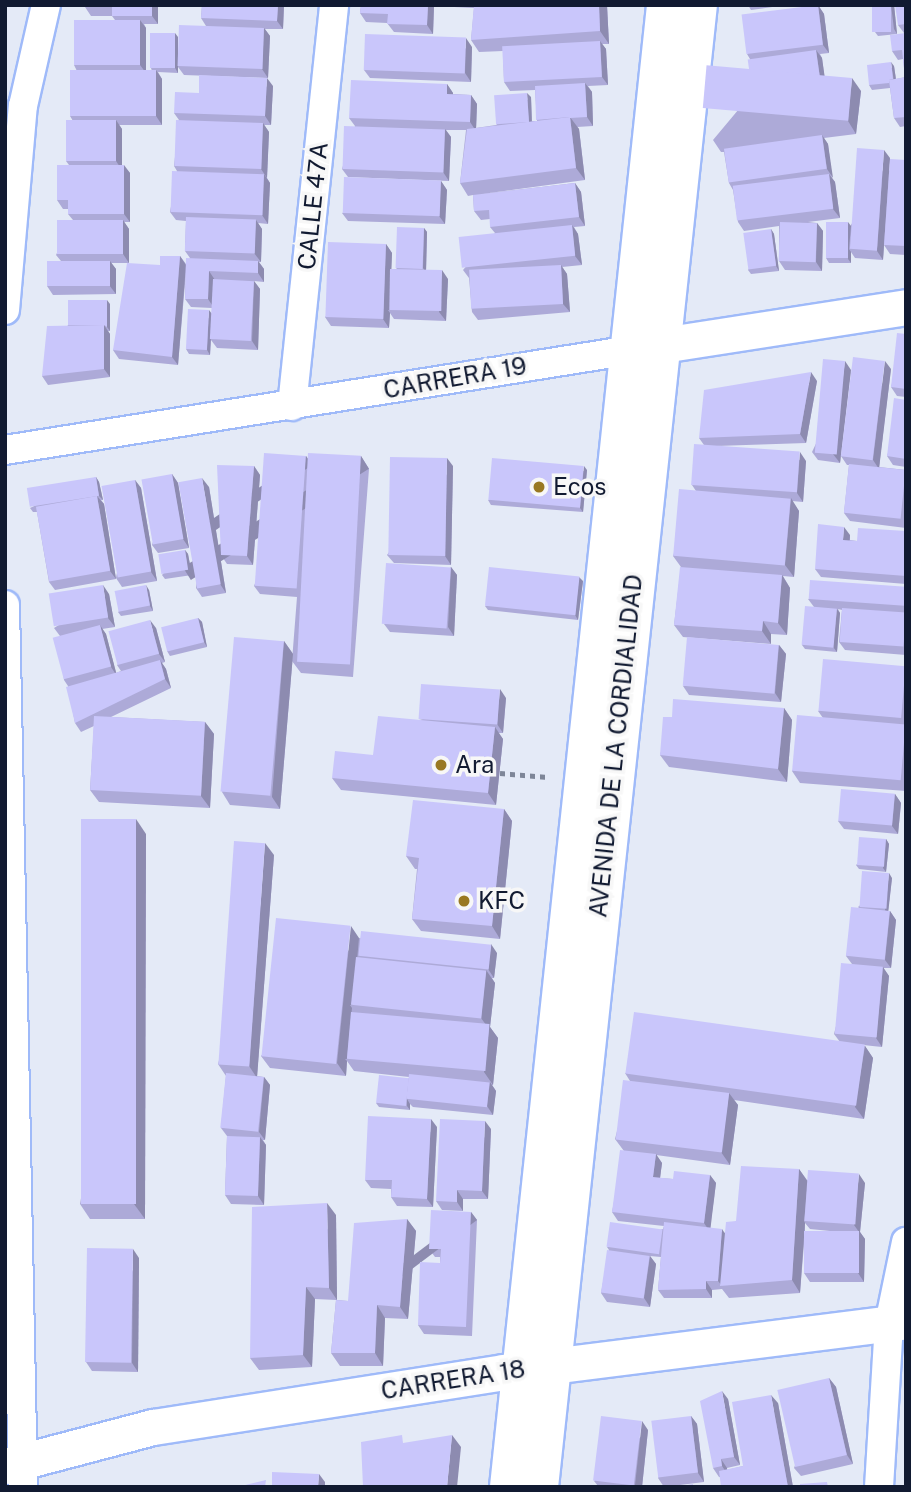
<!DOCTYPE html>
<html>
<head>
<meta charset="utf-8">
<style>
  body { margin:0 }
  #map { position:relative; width:911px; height:1492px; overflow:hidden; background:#e4eaf7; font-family:"Public Sans",sans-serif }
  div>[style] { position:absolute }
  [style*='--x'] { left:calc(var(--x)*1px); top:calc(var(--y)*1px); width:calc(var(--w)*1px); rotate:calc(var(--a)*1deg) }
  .path>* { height:4.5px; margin-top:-2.25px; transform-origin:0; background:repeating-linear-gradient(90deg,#7e8698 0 5px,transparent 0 10px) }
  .roads { filter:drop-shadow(2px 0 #9fbaf9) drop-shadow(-2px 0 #9fbaf9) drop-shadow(0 2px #9fbaf9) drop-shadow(0 -2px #9fbaf9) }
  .minor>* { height:28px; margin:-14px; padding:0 14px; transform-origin:14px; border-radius:14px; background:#fff }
  .tertiary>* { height:35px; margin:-17.5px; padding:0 17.5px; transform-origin:17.5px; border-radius:17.5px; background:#fff }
  .secondary>* { height:38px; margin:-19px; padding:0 19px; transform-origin:19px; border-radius:19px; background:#fff }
  .wall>* { inset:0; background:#adaad8 }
  .shaded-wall>* { inset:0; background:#8d8bb0; transform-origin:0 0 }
  .building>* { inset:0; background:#c9c6fb; transform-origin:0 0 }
  .dots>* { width:19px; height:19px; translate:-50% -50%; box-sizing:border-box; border:4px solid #f7f7f7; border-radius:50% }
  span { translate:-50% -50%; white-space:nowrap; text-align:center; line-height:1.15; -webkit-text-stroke:7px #f7f7f7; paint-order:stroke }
  .street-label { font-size:24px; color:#111a31 }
  .poi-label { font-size:24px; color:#111a31 }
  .left { translate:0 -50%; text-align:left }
  .frame { position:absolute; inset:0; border:7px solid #111a31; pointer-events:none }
</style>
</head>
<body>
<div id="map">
  <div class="path">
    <i style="--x:500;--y:773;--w:48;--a:4.8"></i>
  </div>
  <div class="roads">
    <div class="minor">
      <i style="--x:5;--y:310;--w:205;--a:-85"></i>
      <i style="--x:23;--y:106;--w:104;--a:-77.2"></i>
      <i style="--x:292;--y:406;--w:403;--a:-84"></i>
      <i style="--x:5;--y:450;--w:628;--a:-9.07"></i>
      <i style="--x:5;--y:605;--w:882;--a:88.83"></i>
      <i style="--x:879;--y:1487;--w:163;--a:-86.5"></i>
      <i style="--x:889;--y:1324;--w:84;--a:-78.3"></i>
    </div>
    <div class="tertiary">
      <i style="--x:636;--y:349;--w:273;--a:-8.8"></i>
      <i style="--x:5;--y:1466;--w:153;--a:-14.8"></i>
      <i style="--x:153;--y:1427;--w:355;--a:-8.9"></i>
      <i style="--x:504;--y:1372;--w:405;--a:-7.2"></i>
    </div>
    <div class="secondary">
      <i style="--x:509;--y:1487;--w:1490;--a:-83.95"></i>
      <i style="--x:539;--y:1487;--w:1491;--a:-83.88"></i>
    </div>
  </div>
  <div class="wall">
    <i style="clip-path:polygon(158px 5px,158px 24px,144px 24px,146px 28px,146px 71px,152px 71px,151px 68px,178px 37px,178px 57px,206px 26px,201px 18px,202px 5px,284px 5px,283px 29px,265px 29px,270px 36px,268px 78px,184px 75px,178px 67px,178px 73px,158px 72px,162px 79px,162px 125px,119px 125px,122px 129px,122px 165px,130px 173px,130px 222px,124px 222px,129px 229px,129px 263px,111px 263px,116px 269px,116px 294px,53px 295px,47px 286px,61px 261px,56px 255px,73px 220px,68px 214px,68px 209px,63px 209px,57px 200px,69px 165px,66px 161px,73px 121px,70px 116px,77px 71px,74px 65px,115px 20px,112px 16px,91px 16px,85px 7px)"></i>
    <i style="clip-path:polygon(361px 5px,607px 5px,609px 44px,602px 44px,606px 49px,608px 85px,588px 86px,592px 92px,593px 126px,577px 127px,579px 129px,585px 180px,482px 194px,575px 183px,581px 192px,585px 226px,574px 227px,578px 234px,582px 265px,562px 267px,567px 274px,570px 312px,478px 320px,472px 312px,469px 278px,463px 270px,495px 233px,490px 227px,490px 219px,481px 220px,474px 211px,473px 195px,468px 196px,460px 183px,466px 130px,446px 130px,451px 137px,449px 181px,348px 177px,342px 169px,355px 126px,349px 118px,447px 84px,453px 93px,453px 94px,471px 95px,477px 104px,476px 128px,496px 125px,531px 97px,532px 121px,537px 121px,535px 90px,510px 91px,504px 82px,503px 51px,479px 52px,471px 40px,474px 8px,434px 6px,433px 34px,394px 32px,387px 23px,366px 22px,360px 13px)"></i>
    <i style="clip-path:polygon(748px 5px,786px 5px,751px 10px)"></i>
    <i style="clip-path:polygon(818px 5px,824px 14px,829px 53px,820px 54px,822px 58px,825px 82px,861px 91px,856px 134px,824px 138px,828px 144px,832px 178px,835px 182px,840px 218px,808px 222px,817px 223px,823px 231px,822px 271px,785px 270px,779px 261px,779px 226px,744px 231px,738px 222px,733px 190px,729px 183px,724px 152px,721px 152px,713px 140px,754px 91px,751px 87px,750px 59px,747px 54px)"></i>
    <i style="clip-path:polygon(872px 5px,894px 5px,897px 34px,878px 36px,875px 32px)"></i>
    <i style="clip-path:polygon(906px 5px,906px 71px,904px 68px,903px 59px,898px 60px,892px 51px,904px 33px,898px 25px)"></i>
    <i style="clip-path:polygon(472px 47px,471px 82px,370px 78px,364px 70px)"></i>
    <i style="clip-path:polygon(894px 66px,896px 79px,906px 77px,906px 126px,900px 127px,894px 118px,890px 88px,872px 90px,869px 85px)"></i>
    <i style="clip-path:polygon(273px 86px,271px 125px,264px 125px,269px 132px,267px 178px,270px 183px,268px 224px,258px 223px,262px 229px,261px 262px,259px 262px,264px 269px,264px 282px,254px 281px,260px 289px,258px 350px,217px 348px,211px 340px,210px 355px,189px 354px,186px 349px,212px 313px,212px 308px,191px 307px,185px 299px,186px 272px,178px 365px,119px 359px,113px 350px,160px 265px,180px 256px,186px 264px,190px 258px,185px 251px,186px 221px,176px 220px,170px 212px,177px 171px,174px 166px,179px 120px,174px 113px,199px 93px)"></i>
    <i style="clip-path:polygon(890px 158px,889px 171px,906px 160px,906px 255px,890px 254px,884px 245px,883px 260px,855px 258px,851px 252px,851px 263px,829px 263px,826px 258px,851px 225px)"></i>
    <i style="clip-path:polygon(441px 181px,447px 190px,445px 224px,348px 221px,342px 213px)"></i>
    <i style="clip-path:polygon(424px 228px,427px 232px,426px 270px,448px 279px,446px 321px,394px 319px,390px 313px,389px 328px,331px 326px,325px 317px,386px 244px,392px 253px,391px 269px,397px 269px,396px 268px)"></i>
    <i style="clip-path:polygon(771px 229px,774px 234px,779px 271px,751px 274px,748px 270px)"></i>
    <i style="clip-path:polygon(110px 304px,110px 331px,108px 331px,110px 334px,110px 377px,48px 385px,42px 376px,68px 325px)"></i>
    <i style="clip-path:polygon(906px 334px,906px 397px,897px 396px,891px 387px)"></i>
    <i style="clip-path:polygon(891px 369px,879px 467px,906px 470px,906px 528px,850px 521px,844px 513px,849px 465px,847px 465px,841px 456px)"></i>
    <i style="clip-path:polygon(851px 370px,840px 463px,818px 460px,812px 452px)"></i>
    <i style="clip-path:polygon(817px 381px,806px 443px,716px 446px,806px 461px,803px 502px,792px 501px,799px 511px,794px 577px,783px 576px,790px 588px,787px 635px,771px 634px,771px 644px,683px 637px,674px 625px,681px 567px,673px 556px,696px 491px,692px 485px,704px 445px,699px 438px)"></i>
    <i style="clip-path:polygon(906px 400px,906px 467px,893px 465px,887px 456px)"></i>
    <i style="clip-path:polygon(306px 456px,308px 459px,361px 456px,369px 469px,353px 677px,301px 673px,292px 661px,297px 597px,260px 594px,254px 586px)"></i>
    <i style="clip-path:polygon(254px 466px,260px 475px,253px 565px,227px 564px,221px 555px)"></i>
    <i style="clip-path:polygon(453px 466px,451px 565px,394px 563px,387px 555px)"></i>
    <i style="clip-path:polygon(587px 470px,583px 512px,491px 505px,488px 500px)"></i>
    <i style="clip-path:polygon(172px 474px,178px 483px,189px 548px,158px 553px,152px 545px)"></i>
    <i style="clip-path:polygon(96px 477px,99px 482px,103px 500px,101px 500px,104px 504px,116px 579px,55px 590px,49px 582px,37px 512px,33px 512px,30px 508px)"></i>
    <i style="clip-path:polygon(135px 480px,141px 488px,157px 581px,122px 587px,116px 578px)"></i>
    <i style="clip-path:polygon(209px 487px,226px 593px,202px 597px,196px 588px)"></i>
    <i style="clip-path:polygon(906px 531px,906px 584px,821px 577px,815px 569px,850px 535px,850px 540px,857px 541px)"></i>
    <i style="clip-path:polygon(185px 550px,188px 554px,192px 575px,165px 579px,162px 575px)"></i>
    <i style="clip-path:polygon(451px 567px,457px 575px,454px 636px,390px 632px,384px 624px)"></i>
    <i style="clip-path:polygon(583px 581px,578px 620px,488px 610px,485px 606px)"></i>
    <i style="clip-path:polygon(906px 587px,906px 655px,845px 650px,839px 642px,842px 610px,838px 609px,840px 613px,837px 652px,805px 649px,802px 645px,814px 607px,808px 599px)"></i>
    <i style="clip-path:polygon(149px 590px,153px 611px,121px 616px,118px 612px)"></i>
    <i style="clip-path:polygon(109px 594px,115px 627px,102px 629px,106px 634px,116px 673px,121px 671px,117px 665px,156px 628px,165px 662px,162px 663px,166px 669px,171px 688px,111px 717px,205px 722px,214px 734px,210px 808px,99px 802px,90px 790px,94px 726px,81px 732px,75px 723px,68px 686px,64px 680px,60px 636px,54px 628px)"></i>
    <i style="clip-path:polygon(198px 618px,202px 622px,207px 647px,170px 656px,167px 651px)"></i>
    <i style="clip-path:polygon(284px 641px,293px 654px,280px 809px,230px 805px,222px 792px)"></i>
    <i style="clip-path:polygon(779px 645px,786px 654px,781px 702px,689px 695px,683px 686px)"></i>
    <i style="clip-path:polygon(906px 666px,906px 791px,800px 783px,792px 771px,823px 718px,818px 711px)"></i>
    <i style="clip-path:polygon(506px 698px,503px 733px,498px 733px,503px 739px,496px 805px,341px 790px,332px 778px,373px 755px,419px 720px)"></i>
    <i style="clip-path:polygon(784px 708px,792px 720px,787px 782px,669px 767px,660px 755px,672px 717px)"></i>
    <i style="clip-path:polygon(895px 794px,901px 803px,898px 834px,844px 829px,838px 821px)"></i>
    <i style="clip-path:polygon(504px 809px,512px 821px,500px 939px,421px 931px,412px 919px,417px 869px,415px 869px,406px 856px)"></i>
    <i style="clip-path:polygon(146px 834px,145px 1219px,90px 1219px,80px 1204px)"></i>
    <i style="clip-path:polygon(886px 839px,889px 844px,886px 872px,859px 869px,856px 865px)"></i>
    <i style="clip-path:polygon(274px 855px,257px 1076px,264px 1077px,270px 1085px,265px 1140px,263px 1140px,266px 1145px,264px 1205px,231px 1204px,225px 1195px,227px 1136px,221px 1128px,226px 1076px,218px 1064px)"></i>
    <i style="clip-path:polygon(evenodd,892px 878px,888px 911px,890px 911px,896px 920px,891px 968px,883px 968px,889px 976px,882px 1047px,844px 1043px,865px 1046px,873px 1058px,864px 1119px,734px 1100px,738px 1105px,730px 1165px,656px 1155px,662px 1163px,660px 1178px,673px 1179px,710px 1175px,716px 1183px,710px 1228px,725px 1233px,736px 1221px,799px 1169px,807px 1180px,865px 1183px,860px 1232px,865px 1239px,864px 1282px,810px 1282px,804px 1273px,804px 1244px,800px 1293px,729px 1298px,722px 1289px,712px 1290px,712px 1298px,664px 1298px,658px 1290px,661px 1257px,650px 1256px,656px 1264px,650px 1307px,607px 1302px,601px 1293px,609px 1250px,607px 1247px,663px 1229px,664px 1226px,618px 1221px,612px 1212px,624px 1151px,615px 1139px,630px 1081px,625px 1073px,840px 1042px,834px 1034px,852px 964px,846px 956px,859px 908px,858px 907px,892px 878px,805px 1223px,810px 1229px,830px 1231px,805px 1231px,805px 1223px)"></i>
    <i style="clip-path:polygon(359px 938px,497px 953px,494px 978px,492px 978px,495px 983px,490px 1027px,498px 1038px,493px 1085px,492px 1085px,496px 1091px,493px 1115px,413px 1107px,410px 1104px,410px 1110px,379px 1107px,376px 1103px,409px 1078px,409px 1077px,354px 1071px,347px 1061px,346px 1076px,270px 1068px,261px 1056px)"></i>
    <i style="clip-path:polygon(437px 1127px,433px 1207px,397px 1206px,391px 1197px,391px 1189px,371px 1188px,365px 1180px)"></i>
    <i style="clip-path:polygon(491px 1129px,488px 1199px,463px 1199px,463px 1211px,442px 1210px,436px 1201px)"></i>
    <i style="clip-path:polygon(471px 1212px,477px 1220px,472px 1336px,424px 1334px,418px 1325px,440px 1263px,440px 1257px,435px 1257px,429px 1249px)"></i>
    <i style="clip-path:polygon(336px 1215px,337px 1300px,348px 1301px,407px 1219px,416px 1231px,408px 1319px,385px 1318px,383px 1366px,340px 1366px,331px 1353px,336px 1300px,315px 1299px,312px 1367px,259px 1370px,250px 1358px)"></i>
    <i style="clip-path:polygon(139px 1258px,138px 1372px,92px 1371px,86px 1362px)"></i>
    <i style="clip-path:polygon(829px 1378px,836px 1387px,853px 1464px,801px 1476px,794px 1468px)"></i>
    <i style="clip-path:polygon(728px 1399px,740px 1465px,727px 1468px,727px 1470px,743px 1466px,778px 1403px,793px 1487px,719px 1477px,713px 1468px)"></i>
    <i style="clip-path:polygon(691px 1416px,697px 1424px,704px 1482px,664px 1487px,658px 1478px)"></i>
    <i style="clip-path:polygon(648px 1430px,642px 1487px,593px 1487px,598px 1486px,594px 1481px)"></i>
  </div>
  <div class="shaded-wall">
    <i style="clip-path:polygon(152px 5px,158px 5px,158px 24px,152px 16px)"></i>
    <i style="clip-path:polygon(278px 5px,284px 5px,283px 29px,277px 21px)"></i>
    <i style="clip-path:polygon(428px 5px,433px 5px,434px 6px,433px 34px,427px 25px)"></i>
    <i style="clip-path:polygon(599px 5px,607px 5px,609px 44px,600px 31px)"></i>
    <i style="clip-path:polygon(818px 5px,824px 14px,829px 53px,823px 45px)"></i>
    <i style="clip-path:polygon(891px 5px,894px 5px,897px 34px,894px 29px)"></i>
    <i style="clip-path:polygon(140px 20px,146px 28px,146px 73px,140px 65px)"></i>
    <i style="clip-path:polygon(264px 28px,270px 36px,268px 78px,262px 69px)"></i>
    <i style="clip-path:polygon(175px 33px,178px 37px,178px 73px,175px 68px)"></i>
    <i style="clip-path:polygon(466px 38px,472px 47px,471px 82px,465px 73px)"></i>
    <i style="clip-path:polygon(600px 41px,606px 49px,608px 85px,602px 77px)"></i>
    <i style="clip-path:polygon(816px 50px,822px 58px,826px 86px,820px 77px)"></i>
    <i style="clip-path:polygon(891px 62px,894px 66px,897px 87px,894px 82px)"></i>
    <i style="clip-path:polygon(156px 70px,162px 79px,162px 125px,156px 116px)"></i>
    <i style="clip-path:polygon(267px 78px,273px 86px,271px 125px,265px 116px)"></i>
    <i style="clip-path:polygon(852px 78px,861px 91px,856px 134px,848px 121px)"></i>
    <i style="clip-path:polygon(585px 83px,592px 92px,593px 126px,587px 117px)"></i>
    <i style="clip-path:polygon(447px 84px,453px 93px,453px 103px,447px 94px)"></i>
    <i style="clip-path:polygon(527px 93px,531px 97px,532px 128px,529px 123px)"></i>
    <i style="clip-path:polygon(471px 95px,477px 104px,476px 131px,470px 122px)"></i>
    <i style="clip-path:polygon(570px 117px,579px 129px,585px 180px,576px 168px)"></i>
    <i style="clip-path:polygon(116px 120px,122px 129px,122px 170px,116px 161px)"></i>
    <i style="clip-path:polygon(263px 123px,269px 132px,267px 178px,261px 169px)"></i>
    <i style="clip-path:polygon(445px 129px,451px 137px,449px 181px,443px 172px)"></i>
    <i style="clip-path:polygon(822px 135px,828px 144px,833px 178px,827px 169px)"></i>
    <i style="clip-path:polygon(884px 150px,890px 158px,883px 260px,877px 251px)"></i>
    <i style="clip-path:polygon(124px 165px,130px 173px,130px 222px,124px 214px)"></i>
    <i style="clip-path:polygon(264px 174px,270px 183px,268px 224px,262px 215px)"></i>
    <i style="clip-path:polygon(829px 174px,835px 182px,840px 218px,833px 209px)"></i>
    <i style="clip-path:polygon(441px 181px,447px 190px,445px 224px,439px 216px)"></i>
    <i style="clip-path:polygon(575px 183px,581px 192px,585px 226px,579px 217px)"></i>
    <i style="clip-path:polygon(123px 220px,129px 229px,129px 263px,123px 254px)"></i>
    <i style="clip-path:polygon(256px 220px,262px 229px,261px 262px,254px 253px)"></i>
    <i style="clip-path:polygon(848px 222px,851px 226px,849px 249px,851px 252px,851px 263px,848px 259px)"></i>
    <i style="clip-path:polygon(817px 223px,823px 231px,822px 271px,816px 262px)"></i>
    <i style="clip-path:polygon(572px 225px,578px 234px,582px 265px,575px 256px)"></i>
    <i style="clip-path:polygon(424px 228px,427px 232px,426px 273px,423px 268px)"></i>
    <i style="clip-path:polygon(771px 229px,774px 234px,779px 271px,776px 266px)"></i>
    <i style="clip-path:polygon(386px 244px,392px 253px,390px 310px,388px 310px,390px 313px,389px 328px,383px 319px)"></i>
    <i style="clip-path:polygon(180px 256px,186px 265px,178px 365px,172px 357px)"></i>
    <i style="clip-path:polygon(110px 261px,116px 269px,116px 294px,109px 285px)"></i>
    <i style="clip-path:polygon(258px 261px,264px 269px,264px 282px,258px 273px)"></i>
    <i style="clip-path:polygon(561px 265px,567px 274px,570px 312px,563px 304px)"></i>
    <i style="clip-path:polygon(442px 270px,448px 279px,446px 321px,439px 312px)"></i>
    <i style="clip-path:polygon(209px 271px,215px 280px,214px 308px,208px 299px)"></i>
    <i style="clip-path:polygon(254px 281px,260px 289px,258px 350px,252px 341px)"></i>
    <i style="clip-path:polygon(107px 300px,110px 304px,110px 331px,107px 327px)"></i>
    <i style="clip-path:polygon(209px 310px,212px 314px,210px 355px,207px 350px)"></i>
    <i style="clip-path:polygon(104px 325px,110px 334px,110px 377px,104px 369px)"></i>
    <i style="clip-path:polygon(845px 361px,851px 370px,840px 463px,833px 454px)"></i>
    <i style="clip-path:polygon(885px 361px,891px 369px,879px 469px,873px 460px)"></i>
    <i style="clip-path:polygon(811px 372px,817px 381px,806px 443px,800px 434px)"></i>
    <i style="clip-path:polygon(800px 452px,806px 461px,803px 502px,797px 493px)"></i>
    <i style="left:306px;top:456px;width:11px;height:133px;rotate:56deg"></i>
    <i style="left:361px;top:456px;width:15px;height:210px;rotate:58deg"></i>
    <i style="clip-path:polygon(447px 458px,453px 466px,451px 565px,445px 556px)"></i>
    <i style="clip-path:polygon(254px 466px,260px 475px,253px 565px,247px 556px)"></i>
    <i style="clip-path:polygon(584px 466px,587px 470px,583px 512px,580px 508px)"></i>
    <i style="clip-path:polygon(172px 474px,178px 483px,189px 548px,183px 539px)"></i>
    <i style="clip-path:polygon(96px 477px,99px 482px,103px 500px,99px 496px)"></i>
    <i style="clip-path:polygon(202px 478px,209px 487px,226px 593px,220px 584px)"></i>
    <i style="clip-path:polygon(135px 480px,141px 488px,157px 581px,151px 572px)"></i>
    <i style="clip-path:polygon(97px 496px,104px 504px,116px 579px,110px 571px)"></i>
    <i style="clip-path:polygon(791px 498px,799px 511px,794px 577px,785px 565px)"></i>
    <i style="clip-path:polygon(844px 527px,850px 535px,849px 549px,843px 540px)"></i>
    <i style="clip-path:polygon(185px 550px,188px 554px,192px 575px,188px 570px)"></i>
    <i style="clip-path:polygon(451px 567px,457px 575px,454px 636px,448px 627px)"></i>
    <i style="clip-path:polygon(782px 575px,790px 588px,787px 635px,778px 623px)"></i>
    <i style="clip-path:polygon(579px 577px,583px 581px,578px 620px,575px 615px)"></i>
    <i style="clip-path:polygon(103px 585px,109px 594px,115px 627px,108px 618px)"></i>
    <i style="clip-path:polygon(146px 585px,149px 590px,153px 611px,150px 606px)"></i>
    <i style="clip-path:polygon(837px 609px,840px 613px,837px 652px,833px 647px)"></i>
    <i style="clip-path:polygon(198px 618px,202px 622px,207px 647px,204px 642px)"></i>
    <i style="clip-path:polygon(150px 620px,156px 628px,165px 662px,159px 654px)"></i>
    <i style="clip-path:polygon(763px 621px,771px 634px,771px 644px,762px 631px)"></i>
    <i style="clip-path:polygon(100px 625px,106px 634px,117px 676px,111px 667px)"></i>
    <i style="clip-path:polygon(284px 641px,293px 654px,280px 809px,272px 797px)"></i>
    <i style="clip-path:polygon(779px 645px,786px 654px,781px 702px,775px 693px)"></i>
    <i style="clip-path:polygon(160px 660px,166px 669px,171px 688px,165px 679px)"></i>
    <i style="clip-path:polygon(500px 689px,506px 698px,503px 733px,497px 724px)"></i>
    <i style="clip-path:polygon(784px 708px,792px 720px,787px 782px,778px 769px)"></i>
    <i style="clip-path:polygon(205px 722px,214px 734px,210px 808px,201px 796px)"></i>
    <i style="clip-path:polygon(495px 727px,503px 739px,496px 805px,488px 793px)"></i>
    <i style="clip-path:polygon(895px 794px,901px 803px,898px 834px,892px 826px)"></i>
    <i style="clip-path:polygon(504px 809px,512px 821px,500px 939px,492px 926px)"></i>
    <i style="clip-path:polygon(136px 819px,146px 834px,145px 1219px,134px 1204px)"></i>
    <i style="clip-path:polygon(886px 839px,889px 844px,886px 872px,883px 868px)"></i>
    <i style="clip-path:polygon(265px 843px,274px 855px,257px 1078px,249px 1066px)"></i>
    <i style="clip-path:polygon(889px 873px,892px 878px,888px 914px,885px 910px)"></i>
    <i style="clip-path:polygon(890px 911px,896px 920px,891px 968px,885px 960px)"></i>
    <i style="clip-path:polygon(351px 926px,359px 938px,353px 1005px,350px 1005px,352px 1008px,347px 1059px,345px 1059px,347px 1061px,346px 1076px,337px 1063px)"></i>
    <i style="clip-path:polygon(491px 944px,497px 953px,494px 978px,488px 969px)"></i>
    <i style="clip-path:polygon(883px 967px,889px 976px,882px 1047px,876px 1038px)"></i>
    <i style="clip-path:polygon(486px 970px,495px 983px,490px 1027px,498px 1038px,493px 1085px,484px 1072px,489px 1029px,481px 1018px)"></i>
    <i style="clip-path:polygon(865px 1046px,873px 1058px,864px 1119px,855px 1107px)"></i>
    <i style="clip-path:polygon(264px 1077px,270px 1085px,265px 1140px,259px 1132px)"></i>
    <i style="clip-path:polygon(490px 1082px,496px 1091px,493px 1115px,487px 1106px)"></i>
    <i style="clip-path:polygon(729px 1093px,738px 1105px,730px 1165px,721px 1152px)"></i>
    <i style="clip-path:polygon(407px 1099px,410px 1104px,410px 1110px,407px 1106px)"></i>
    <i style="clip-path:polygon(431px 1119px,437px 1127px,433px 1207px,427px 1199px)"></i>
    <i style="clip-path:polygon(485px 1121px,491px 1129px,488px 1199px,482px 1191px)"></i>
    <i style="clip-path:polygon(260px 1137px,266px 1145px,264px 1205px,258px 1196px)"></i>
    <i style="clip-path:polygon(656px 1154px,662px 1163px,659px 1186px,653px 1177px)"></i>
    <i style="clip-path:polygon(799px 1169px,808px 1182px,804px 1221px,805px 1223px,800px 1293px,792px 1280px)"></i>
    <i style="clip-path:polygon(859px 1174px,865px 1183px,860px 1232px,865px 1239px,864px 1282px,858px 1273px,859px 1232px,854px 1225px)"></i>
    <i style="clip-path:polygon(710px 1175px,716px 1183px,710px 1232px,704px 1223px)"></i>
    <i style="clip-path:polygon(457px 1190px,463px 1199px,463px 1211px,457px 1202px)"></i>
    <i style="clip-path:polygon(327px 1203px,336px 1215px,337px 1300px,329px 1288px)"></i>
    <i style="left:471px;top:1212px;width:10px;height:115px;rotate:53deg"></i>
    <i style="clip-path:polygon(407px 1219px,416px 1231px,408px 1319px,400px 1307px)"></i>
    <i style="clip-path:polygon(722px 1229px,728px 1238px,722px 1286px,718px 1281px)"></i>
    <i style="clip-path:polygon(133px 1249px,139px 1258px,138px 1372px,132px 1363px)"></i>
    <i style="clip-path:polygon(650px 1256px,656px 1264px,650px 1307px,644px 1298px)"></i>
    <i style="clip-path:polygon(706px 1281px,712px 1290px,712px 1298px,706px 1289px)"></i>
    <i style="clip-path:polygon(306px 1287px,315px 1299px,312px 1367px,303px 1355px)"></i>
    <i style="clip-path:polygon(377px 1305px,385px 1318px,383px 1366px,375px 1353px)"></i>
    <i style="clip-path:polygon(829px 1378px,836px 1387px,853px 1464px,847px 1455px)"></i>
    <i style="clip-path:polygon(722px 1391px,728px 1399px,740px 1465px,734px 1457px)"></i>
    <i style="clip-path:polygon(771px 1395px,778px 1403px,793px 1487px,788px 1487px)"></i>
    <i style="clip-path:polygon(691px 1416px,697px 1424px,704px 1482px,698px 1473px)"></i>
    <i style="clip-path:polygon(642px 1421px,648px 1430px,642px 1487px,636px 1487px,635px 1485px)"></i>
    <i style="clip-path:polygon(452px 1435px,461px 1447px,457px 1487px,447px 1487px)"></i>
    <i style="clip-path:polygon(721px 1459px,727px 1468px,728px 1475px,722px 1466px)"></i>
    <i style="clip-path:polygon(319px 1474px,325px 1482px,325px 1487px,318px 1487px)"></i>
  </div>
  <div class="building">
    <i style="clip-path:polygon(85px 5px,152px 5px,152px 16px,112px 16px,112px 7px,85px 7px)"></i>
    <i style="clip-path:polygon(202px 5px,278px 5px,277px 21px,201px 18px)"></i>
    <i style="clip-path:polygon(361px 5px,428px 5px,427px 25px,387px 24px,388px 14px,360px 13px)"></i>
    <i style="clip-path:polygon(474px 5px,599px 5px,600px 31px,471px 40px)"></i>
    <i style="left:818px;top:5px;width:40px;height:77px;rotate:83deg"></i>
    <i style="left:872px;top:5px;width:19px;height:27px"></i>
    <i style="clip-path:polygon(895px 5px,906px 5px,906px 24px,898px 25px)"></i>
    <i style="left:74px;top:20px;width:66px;height:45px"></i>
    <i style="left:179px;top:25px;width:85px;height:41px;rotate:2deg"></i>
    <i style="left:150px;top:33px;width:25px;height:35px"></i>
    <i style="clip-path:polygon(906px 33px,906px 68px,904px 68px,902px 50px,892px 51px,890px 35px)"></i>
    <i style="left:365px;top:34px;width:101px;height:36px;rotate:2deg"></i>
    <i style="left:600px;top:41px;width:36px;height:98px;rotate:87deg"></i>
    <i style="left:816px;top:50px;width:27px;height:69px;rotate:82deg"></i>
    <i style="clip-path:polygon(891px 62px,893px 79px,889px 80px,889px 83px,869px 85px,867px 65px)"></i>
    <i style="left:156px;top:70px;width:46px;height:86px;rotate:90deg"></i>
    <i style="clip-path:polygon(199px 75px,267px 78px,265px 116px,174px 113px,175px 92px,199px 93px)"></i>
    <i style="clip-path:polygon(906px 77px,906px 117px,894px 118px,889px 80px)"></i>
    <i style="left:852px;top:78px;width:43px;height:146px;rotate:95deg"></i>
    <i style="clip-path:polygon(351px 80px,447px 84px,447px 94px,471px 95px,470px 122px,349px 118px)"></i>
    <i style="clip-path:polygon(585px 83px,587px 117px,570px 118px,570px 117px,536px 120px,535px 86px)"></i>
    <i style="left:527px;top:93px;width:29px;height:33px;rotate:86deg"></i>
    <i style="clip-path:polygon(570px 117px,576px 168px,460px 183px,467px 129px)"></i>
    <i style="left:116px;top:120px;width:41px;height:50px;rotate:90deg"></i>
    <i style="left:176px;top:120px;width:87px;height:46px;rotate:2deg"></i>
    <i style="left:344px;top:126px;width:101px;height:43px;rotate:2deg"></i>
    <i style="left:822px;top:135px;width:34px;height:99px;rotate:82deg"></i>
    <i style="left:857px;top:148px;width:27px;height:101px;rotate:4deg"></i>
    <i style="clip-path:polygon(890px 159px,906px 160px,906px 246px,884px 245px)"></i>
    <i style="clip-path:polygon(57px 165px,124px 165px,124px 214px,68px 214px,68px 200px,57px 200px)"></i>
    <i style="left:172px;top:171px;width:92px;height:41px;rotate:2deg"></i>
    <i style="left:829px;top:174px;width:35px;height:97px;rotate:83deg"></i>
    <i style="left:344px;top:177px;width:97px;height:36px;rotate:2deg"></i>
    <i style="clip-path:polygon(575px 183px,579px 217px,490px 227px,489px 210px,474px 211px,473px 195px)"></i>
    <i style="left:186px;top:217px;width:70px;height:34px;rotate:2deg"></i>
    <i style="left:123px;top:220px;width:34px;height:66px;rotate:90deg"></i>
    <i style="left:780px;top:222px;width:37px;height:39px;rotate:2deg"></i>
    <i style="left:826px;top:222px;width:22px;height:36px"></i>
    <i style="left:572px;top:225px;width:31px;height:114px;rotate:84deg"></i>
    <i style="left:397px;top:227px;width:27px;height:41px;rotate:2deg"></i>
    <i style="left:771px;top:229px;width:37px;height:28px;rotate:82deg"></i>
    <i style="left:328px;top:242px;width:58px;height:75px;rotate:2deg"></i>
    <i style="clip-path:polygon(160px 256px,180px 256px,172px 357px,113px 350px,127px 263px,160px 265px)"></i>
    <i style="clip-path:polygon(186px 258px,258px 261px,258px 273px,209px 271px,208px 299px,185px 299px)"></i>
    <i style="left:47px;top:261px;width:63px;height:25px"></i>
    <i style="left:561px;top:265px;width:39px;height:92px;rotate:87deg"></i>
    <i style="left:390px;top:269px;width:52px;height:41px;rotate:1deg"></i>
    <i style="left:213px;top:279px;width:41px;height:60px;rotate:3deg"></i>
    <i style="clip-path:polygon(68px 300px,107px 300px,107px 327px,104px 325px,68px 325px)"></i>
    <i style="left:188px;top:309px;width:21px;height:40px;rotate:3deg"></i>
    <i style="clip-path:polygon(104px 325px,104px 369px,42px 376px,47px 326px)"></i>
    <i style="clip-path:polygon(897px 333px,906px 334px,906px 389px,891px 387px)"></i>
    <i style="left:853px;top:357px;width:32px;height:100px;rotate:7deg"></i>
    <i style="left:823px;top:359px;width:22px;height:94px;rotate:5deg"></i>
    <i style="clip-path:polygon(811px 372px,800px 434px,699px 438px,704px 390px)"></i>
    <i style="clip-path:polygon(894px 398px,906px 400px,906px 459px,887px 456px)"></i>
    <i style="left:694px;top:444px;width:106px;height:41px;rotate:4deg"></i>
    <i style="left:264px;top:453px;width:42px;height:133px;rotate:4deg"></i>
    <i style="left:308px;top:453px;width:53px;height:209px;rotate:3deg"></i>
    <i style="left:390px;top:457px;width:57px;height:98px;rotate:1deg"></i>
    <i style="left:492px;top:458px;width:92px;height:42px;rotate:5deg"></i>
    <i style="left:849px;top:464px;width:57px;height:49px;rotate:6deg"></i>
    <i style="clip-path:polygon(217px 465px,254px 466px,247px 556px,221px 555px)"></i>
    <i style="left:172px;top:474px;width:66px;height:31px;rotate:80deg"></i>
    <i style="left:96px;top:477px;width:19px;height:70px;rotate:81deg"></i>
    <i style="left:202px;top:478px;width:108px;height:24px;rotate:80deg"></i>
    <i style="left:135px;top:480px;width:93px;height:34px;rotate:80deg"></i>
    <i style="left:679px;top:489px;width:112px;height:67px;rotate:5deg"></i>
    <i style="left:97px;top:496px;width:76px;height:62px;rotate:80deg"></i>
    <i style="clip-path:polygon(818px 524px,844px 527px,843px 540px,857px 541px,858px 528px,906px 531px,906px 576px,815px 569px)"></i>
    <i style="left:185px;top:550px;width:20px;height:27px;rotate:81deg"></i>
    <i style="left:386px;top:563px;width:65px;height:61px;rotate:4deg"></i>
    <i style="left:489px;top:567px;width:91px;height:39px;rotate:6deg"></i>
    <i style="clip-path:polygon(680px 567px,782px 575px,778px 623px,763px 621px,762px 631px,674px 625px)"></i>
    <i style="left:810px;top:580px;width:96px;height:19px;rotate:4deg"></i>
    <i style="left:103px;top:585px;width:33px;height:55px;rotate:81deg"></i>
    <i style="left:146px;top:585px;width:21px;height:32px;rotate:79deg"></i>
    <i style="left:805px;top:606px;width:32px;height:39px;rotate:5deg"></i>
    <i style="left:842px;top:608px;width:64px;height:34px;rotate:4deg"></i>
    <i style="left:198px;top:618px;width:25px;height:38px;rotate:76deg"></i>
    <i style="left:150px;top:620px;width:35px;height:43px;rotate:75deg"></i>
    <i style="left:100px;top:625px;width:43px;height:49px;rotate:75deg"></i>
    <i style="left:234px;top:637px;width:50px;height:155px;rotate:5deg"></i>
    <i style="left:687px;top:637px;width:92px;height:49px;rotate:5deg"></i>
    <i style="left:823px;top:659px;width:83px;height:52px;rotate:5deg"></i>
    <i style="clip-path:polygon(160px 660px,165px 679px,75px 723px,66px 687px)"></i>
    <i style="left:421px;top:684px;width:79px;height:35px;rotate:4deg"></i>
    <i style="clip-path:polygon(673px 699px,784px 708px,778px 769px,660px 755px,663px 717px,672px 717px)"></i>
    <i style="left:797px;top:715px;width:109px;height:56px;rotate:5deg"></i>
    <i style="left:94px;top:716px;width:111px;height:74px;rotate:3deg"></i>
    <i style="clip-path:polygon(378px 716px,495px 727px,488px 793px,332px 778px,335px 751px,373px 755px)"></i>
    <i style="left:841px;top:789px;width:54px;height:32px;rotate:5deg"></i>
    <i style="clip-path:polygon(413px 800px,504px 809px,492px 926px,412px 919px,419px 858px,406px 856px)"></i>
    <i style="left:81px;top:819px;width:55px;height:385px"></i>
    <i style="left:859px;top:837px;width:27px;height:28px;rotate:4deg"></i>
    <i style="left:234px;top:841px;width:31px;height:224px;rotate:4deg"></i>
    <i style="left:862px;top:871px;width:27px;height:36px;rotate:4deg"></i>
    <i style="left:851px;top:907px;width:39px;height:49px;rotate:6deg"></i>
    <i style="left:276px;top:918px;width:75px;height:139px;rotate:6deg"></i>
    <i style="left:361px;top:931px;width:131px;height:25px;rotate:6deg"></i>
    <i style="left:356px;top:957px;width:131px;height:48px;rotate:6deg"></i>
    <i style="left:841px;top:963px;width:42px;height:71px;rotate:5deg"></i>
    <i style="left:351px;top:1012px;width:139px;height:47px;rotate:5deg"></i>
    <i style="left:634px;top:1012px;width:233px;height:62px;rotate:8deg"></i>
    <i style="left:226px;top:1073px;width:38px;height:55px;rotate:6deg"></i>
    <i style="left:409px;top:1074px;width:81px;height:25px;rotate:6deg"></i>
    <i style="left:379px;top:1075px;width:30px;height:28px;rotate:6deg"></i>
    <i style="left:623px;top:1080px;width:107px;height:60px;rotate:7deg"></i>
    <i style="clip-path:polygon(368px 1116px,431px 1119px,427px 1199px,391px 1197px,392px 1180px,365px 1180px)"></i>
    <i style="clip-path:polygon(440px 1119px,485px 1121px,482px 1191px,457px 1190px,457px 1202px,436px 1201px)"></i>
    <i style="left:227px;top:1136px;width:33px;height:59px;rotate:2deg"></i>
    <i style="clip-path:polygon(620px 1150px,656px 1154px,653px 1177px,673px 1179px,674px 1171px,710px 1175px,704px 1223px,612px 1212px)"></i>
    <i style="clip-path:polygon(741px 1166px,799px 1169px,792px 1280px,720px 1286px,726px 1222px,736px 1221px)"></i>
    <i style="left:808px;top:1170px;width:51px;height:51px;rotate:4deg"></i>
    <i style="clip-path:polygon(327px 1203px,329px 1288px,306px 1287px,303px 1355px,250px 1358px,252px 1207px)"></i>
    <i style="clip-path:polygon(431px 1210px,471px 1212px,466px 1327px,418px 1325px,420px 1262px,440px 1263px,441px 1249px,429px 1249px)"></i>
    <i style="clip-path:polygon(407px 1219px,400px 1307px,377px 1305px,375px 1353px,331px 1353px,336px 1300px,348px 1301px,354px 1223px)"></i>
    <i style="left:610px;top:1222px;width:53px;height:25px;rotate:8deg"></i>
    <i style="clip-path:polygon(664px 1222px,722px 1229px,718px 1281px,706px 1281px,706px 1289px,658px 1290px)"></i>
    <i style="left:804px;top:1231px;width:55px;height:42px"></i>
    <i style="left:87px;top:1248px;width:46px;height:114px;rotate:1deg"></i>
    <i style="left:607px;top:1250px;width:43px;height:43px;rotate:8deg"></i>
    <i style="left:829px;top:1378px;width:79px;height:53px;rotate:77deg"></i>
    <i style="clip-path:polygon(722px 1391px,734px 1457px,721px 1459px,722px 1466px,713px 1468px,700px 1401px)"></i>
    <i style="clip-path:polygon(771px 1395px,788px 1487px,721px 1487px,719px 1471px,743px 1466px,732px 1402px)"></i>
    <i style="left:601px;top:1416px;width:41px;height:65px;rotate:7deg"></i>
    <i style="left:691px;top:1416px;width:57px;height:40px;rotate:83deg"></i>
    <i style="clip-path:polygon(402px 1435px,403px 1443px,452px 1435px,447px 1487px,363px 1487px,361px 1442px)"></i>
    <i style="clip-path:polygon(272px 1472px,319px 1474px,318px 1487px,272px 1487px)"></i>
    <i style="clip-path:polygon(266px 1480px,265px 1487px,237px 1487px)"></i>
    <i style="clip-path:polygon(827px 1482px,828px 1487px,800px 1487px,800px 1484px)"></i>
    <i style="clip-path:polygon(693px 1484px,693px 1487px,675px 1487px)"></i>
  </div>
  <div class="dots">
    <i style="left:539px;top:487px;background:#997822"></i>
    <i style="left:441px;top:765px;background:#997822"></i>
    <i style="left:464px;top:901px;background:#997822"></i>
  </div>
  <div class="street-label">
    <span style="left:313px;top:206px;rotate:-84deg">CALLE 47A</span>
    <span style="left:455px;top:378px;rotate:-10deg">CARRERA 19</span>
    <span style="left:616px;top:746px;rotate:-84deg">AVENIDA DE LA CORDIALIDAD</span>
    <span style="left:453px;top:1380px;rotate:-9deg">CARRERA 18</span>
  </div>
  <div class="poi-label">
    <span class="left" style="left:553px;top:487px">Ecos</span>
    <span class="left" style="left:455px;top:765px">Ara</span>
    <span class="left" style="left:478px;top:901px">KFC</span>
  </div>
  <div class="frame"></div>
</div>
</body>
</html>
